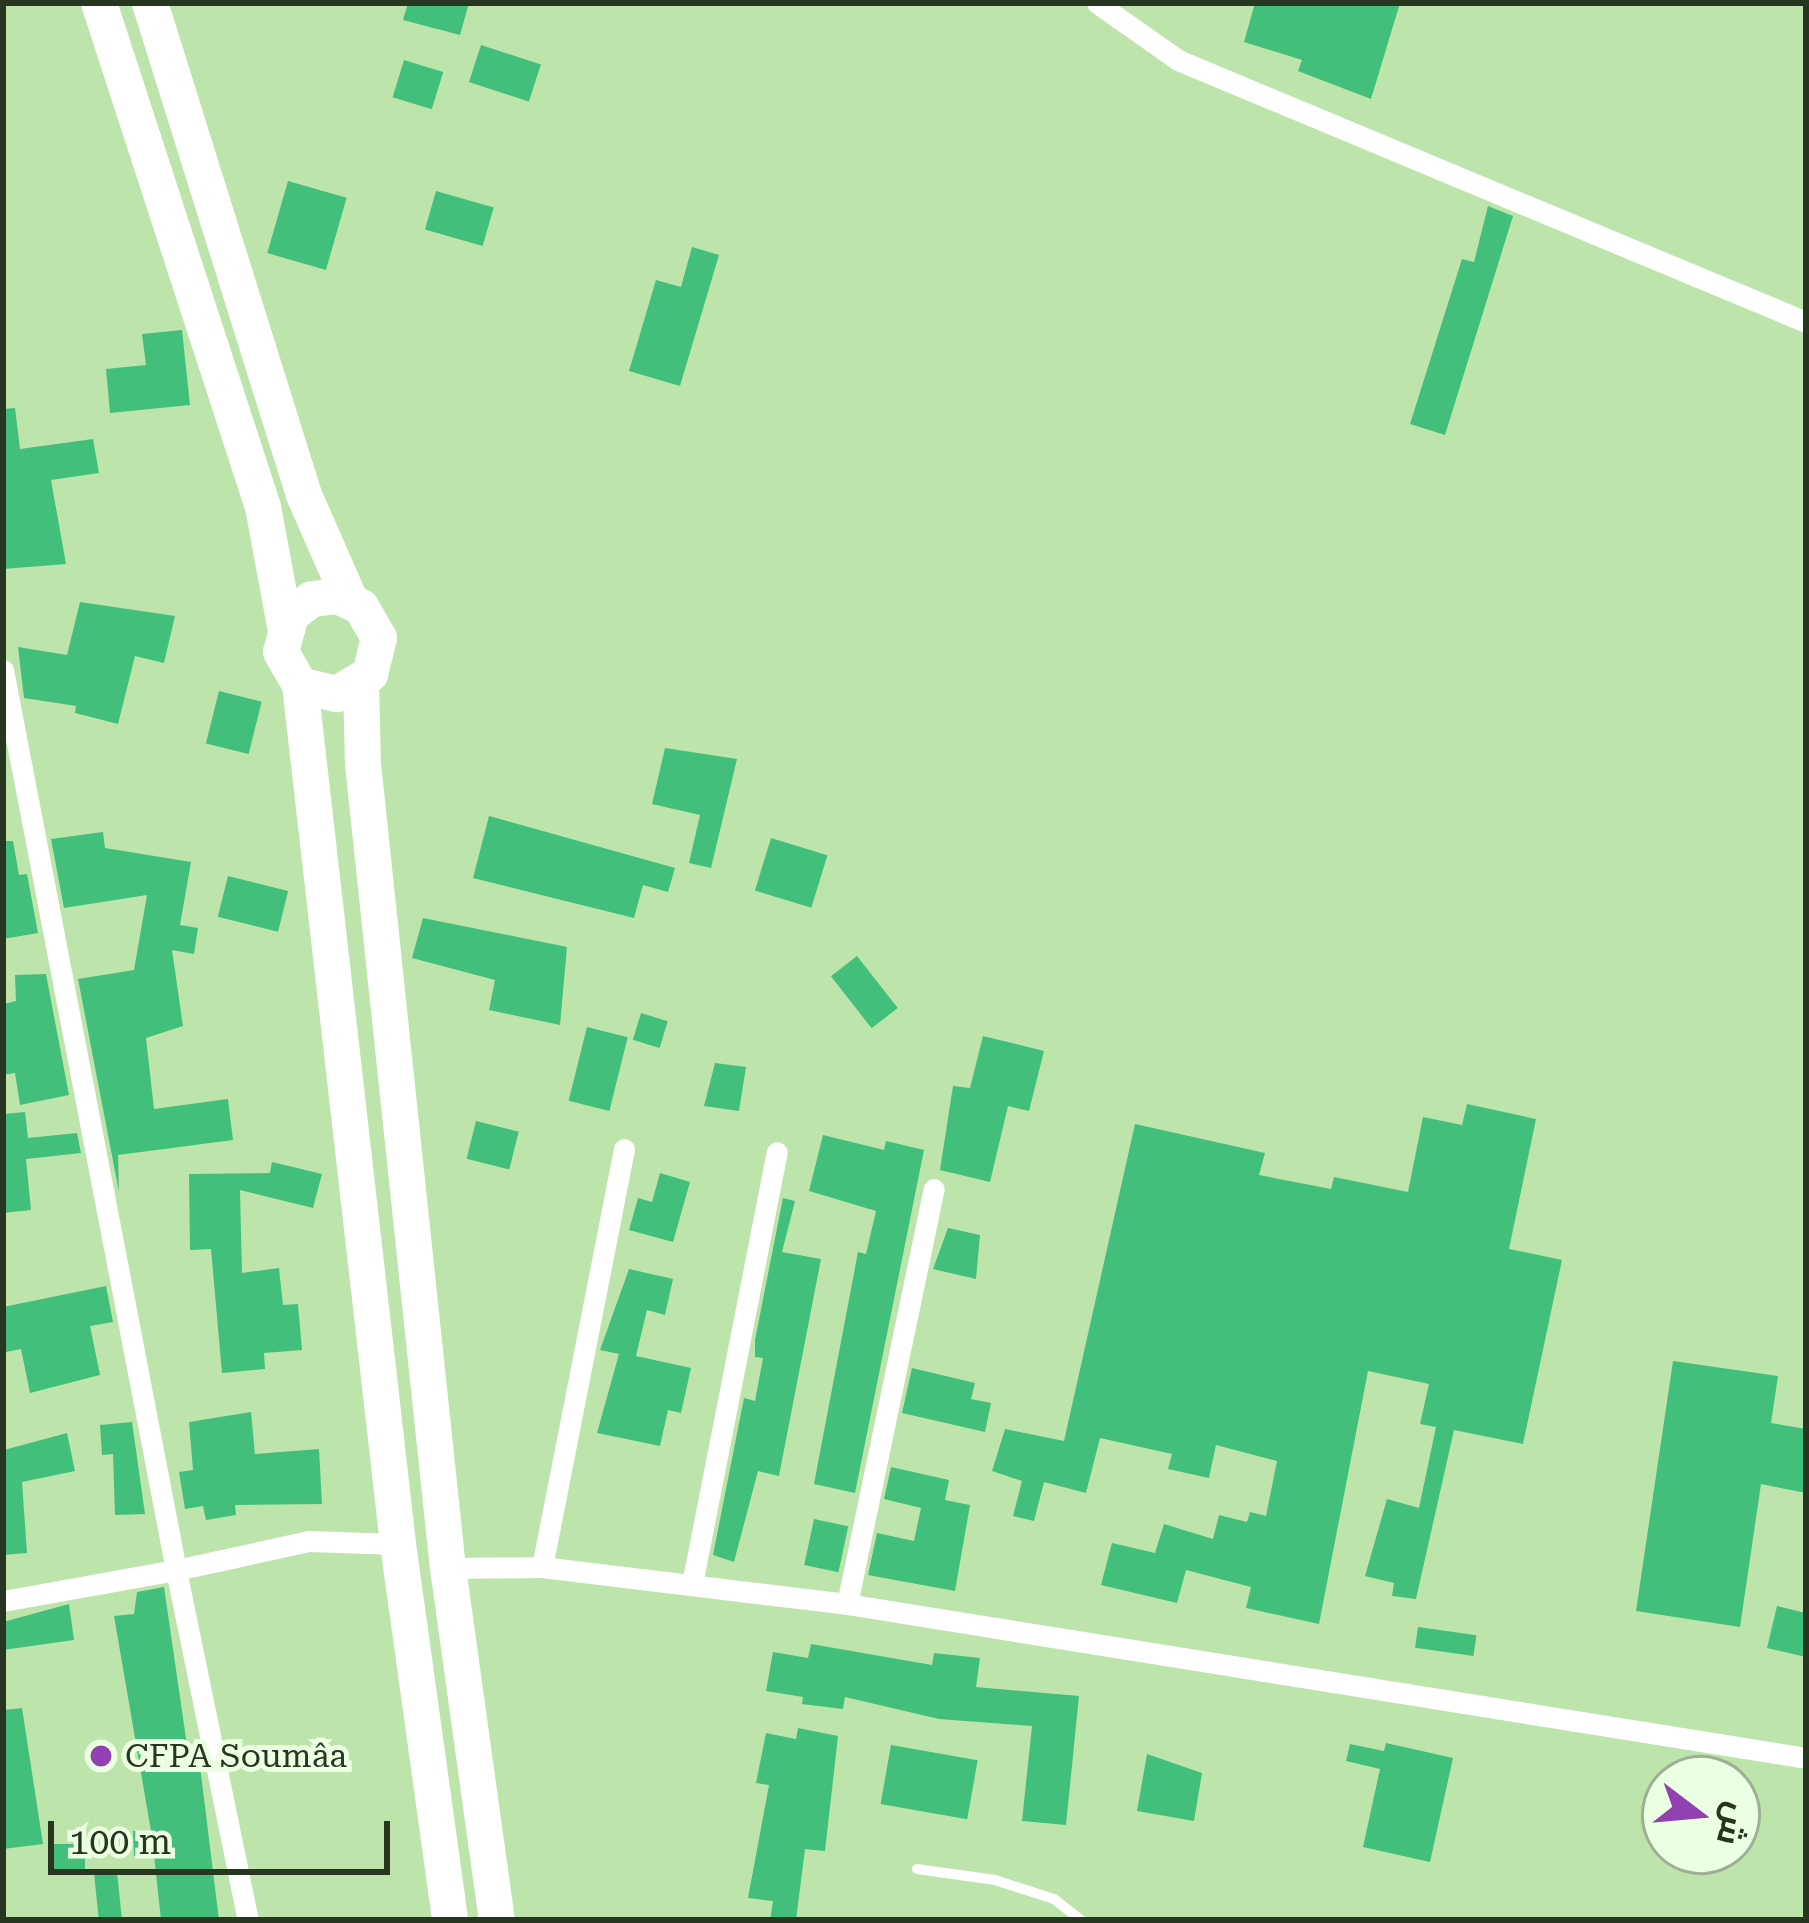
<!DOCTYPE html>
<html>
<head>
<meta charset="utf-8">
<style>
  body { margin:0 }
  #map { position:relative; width:1809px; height:1923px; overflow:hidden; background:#bde4ab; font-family:"Roboto Serif",Cairo,serif }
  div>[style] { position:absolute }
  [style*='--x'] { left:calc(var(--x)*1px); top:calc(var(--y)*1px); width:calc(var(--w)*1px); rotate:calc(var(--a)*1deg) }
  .building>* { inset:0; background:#43bf7c; transform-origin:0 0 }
  .service>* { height:10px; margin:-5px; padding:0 5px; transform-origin:5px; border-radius:5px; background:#fff }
  .minor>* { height:21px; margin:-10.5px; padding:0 10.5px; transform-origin:10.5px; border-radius:10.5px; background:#fff }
  .trunk>* { height:36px; margin:-18px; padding:0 18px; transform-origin:18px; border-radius:18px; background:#fff }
  .dots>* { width:33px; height:33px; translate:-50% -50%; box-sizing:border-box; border:6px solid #ebffe2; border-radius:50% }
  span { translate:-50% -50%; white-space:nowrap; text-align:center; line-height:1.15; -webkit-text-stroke:10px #ebffe2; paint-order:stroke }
  .poi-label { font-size:33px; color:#273620 }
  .left { translate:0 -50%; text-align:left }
  .frame { position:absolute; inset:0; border:6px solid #273620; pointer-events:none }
  .north { position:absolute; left:1641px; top:1755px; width:120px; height:120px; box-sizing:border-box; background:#ebffe2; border:3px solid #9daf94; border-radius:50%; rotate:106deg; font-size:33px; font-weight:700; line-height:48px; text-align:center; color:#273620 }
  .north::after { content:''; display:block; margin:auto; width:42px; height:54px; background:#9241b0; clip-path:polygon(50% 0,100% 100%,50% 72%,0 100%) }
  .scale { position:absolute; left:48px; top:1821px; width:342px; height:54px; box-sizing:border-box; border:6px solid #273620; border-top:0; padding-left:15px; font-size:36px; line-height:42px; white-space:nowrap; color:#273620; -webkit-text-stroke:9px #ebffe2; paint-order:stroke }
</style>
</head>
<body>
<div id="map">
  <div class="building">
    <i style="clip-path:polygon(408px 3px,469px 3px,460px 35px,403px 20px)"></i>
    <i style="clip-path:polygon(1255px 3px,1400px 3px,1371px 99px,1298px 71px,1302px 60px,1244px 42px)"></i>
    <i style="left:481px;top:45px;width:63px;height:39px;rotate:18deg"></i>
    <i style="left:404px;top:60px;width:41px;height:39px;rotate:17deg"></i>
    <i style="left:288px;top:181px;width:61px;height:75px;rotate:16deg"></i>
    <i style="left:436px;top:191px;width:60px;height:40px;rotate:16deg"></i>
    <i style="clip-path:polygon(1488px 206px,1513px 216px,1445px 435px,1410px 424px,1462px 259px,1474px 262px)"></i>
    <i style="clip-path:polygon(692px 247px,719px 255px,680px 386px,629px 371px,656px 280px,681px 287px)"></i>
    <i style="clip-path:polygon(182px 330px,190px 405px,110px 413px,106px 369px,146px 365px,142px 334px)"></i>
    <i style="clip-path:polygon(15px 408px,20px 449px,93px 439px,99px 473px,51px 480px,66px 564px,3px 569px,3px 409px)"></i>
    <i style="clip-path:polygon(80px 602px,175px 616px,164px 663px,135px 656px,118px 724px,75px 713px,76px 706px,24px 698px,18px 647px,67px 655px)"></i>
    <i style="left:219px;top:691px;width:44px;height:54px;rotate:14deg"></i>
    <i style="clip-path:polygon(665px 748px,737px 759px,711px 868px,689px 863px,700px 815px,652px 804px)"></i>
    <i style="clip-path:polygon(489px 816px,675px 868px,668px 892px,643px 885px,634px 918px,473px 878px)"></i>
    <i style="clip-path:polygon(103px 832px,105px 848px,191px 862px,180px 925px,198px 928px,194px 954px,172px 950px,183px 1026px,146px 1038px,154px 1109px,228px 1099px,233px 1140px,118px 1155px,119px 1192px,78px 979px,134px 970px,147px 895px,64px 908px,51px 839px)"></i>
    <i style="left:771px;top:838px;width:59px;height:55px;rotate:17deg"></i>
    <i style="clip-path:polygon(3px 841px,13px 841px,19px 875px,27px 874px,38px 933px,3px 939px)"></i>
    <i style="left:228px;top:876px;width:62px;height:42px;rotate:14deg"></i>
    <i style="clip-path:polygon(423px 918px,567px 947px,560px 1025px,489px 1010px,495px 980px,412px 958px)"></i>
    <i style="left:857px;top:956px;width:66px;height:33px;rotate:52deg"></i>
    <i style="clip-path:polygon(46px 974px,69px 1095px,20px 1105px,15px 1073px,3px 1075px,3px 1004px,16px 1001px,15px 975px)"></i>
    <i style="left:641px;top:1013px;width:28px;height:28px;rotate:17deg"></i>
    <i style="left:587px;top:1027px;width:42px;height:76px;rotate:14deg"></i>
    <i style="clip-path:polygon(983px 1036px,1044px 1051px,1029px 1111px,1008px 1106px,990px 1182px,940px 1170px,953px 1086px,970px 1088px)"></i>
    <i style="clip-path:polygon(715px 1063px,746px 1067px,739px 1111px,704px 1106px)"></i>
    <i style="clip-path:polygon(1467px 1104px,1536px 1119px,1509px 1249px,1562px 1260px,1523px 1444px,1454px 1430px,1416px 1599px,1392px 1596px,1394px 1583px,1365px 1576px,1387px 1499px,1419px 1508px,1436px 1427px,1420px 1424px,1429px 1384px,1368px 1371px,1319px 1624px,1246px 1608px,1251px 1587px,1186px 1570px,1177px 1603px,1101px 1585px,1112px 1543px,1155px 1553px,1164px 1524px,1213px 1539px,1219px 1515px,1247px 1522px,1250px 1512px,1266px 1516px,1277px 1461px,1216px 1445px,1209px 1478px,1168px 1469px,1172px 1454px,1100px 1438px,1086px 1493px,1044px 1482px,1034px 1521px,1013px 1516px,1022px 1481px,992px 1471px,1005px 1429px,1064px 1441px,1135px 1124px,1265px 1153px,1259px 1175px,1331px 1189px,1334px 1177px,1408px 1192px,1423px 1117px,1462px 1125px)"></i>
    <i style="clip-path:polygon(25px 1112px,28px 1138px,77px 1133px,81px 1153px,26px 1159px,31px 1210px,3px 1213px,3px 1114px)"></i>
    <i style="left:476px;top:1121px;width:44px;height:39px;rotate:14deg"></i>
    <i style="clip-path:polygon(823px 1135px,884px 1150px,886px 1141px,924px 1150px,855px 1493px,814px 1484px,858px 1252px,866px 1254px,876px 1211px,809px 1191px)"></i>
    <i style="clip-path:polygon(272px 1162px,322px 1174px,313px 1208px,240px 1190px,242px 1273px,279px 1268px,283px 1305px,298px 1304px,302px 1350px,264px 1353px,265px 1369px,222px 1373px,211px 1249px,190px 1250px,189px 1174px,270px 1173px)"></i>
    <i style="clip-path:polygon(660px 1173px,690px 1182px,673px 1242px,629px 1230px,638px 1198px,652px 1202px)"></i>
    <i style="clip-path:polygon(783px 1198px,795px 1201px,782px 1252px,821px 1259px,779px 1476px,758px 1471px,734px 1562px,713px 1555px,744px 1398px,755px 1401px,763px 1358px,755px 1357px,755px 1340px)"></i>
    <i style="clip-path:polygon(948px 1228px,980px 1235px,976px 1279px,933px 1269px)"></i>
    <i style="clip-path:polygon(629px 1269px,673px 1279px,665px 1315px,647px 1310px,636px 1356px,691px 1368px,681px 1413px,668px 1410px,660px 1446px,597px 1433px,619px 1354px,600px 1350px)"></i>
    <i style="clip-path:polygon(106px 1286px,113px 1322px,90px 1326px,100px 1375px,30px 1393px,21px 1349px,6px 1352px,3px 1307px)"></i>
    <i style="clip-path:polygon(1673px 1361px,1778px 1376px,1771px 1423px,1806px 1429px,1806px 1493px,1761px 1484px,1740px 1627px,1636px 1611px)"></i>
    <i style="clip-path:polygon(912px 1368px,975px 1383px,971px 1399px,991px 1403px,985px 1432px,902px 1413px)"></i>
    <i style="clip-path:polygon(251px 1412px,255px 1454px,319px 1449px,322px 1504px,235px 1505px,236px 1515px,206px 1520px,203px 1506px,185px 1509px,179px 1472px,193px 1470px,189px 1422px)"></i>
    <i style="clip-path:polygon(132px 1422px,145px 1514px,115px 1515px,113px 1454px,102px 1455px,100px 1425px)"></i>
    <i style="clip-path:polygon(67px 1433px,75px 1471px,22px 1482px,27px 1553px,3px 1555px,4px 1450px)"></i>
    <i style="clip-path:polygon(891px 1467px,949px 1480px,945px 1500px,970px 1505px,955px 1591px,868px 1575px,877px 1533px,914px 1541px,921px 1508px,884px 1499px)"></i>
    <i style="left:814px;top:1519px;width:35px;height:47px;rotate:12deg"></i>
    <i style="clip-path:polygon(164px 1587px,189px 1759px,199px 1758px,219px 1920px,161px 1920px,154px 1855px,134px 1856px,133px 1831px,151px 1831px,114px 1616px,134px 1614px,137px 1592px)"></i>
    <i style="clip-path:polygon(69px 1604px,74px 1640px,3px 1650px,3px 1622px)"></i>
    <i style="clip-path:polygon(1777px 1606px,1806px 1613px,1806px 1657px,1767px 1648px)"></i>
    <i style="left:1418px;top:1627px;width:59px;height:21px;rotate:8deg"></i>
    <i style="clip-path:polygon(811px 1644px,932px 1665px,934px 1653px,980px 1658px,976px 1687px,1079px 1696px,1066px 1825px,1022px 1821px,1032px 1726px,939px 1719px,845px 1697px,843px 1709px,802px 1704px,803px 1697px,766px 1691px,773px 1652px,808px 1658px)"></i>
    <i style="clip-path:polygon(22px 1708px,43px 1844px,3px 1849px,3px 1710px)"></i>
    <i style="clip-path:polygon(798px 1728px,838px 1736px,825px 1851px,805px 1849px,796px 1920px,770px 1920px,773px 1901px,748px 1898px,769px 1785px,756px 1783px,766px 1733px,796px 1739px)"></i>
    <i style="clip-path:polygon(1386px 1743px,1453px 1758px,1430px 1862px,1363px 1847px,1380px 1769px,1346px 1761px,1350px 1744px,1384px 1751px)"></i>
    <i style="left:891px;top:1745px;width:88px;height:60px;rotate:10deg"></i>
    <i style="clip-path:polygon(1147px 1754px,1202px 1773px,1194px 1821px,1137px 1811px)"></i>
    <i style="left:51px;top:1844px;width:34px;height:29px"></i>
    <i style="left:117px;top:1872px;width:48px;height:23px;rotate:84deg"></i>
  </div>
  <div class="service">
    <i style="--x:917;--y:1869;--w:79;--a:8"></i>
    <i style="--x:995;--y:1880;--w:62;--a:17.9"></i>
    <i style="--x:1054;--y:1899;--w:34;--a:38"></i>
  </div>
  <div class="minor">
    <i style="--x:1097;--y:3;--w:99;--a:35.1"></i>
    <i style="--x:1178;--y:60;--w:680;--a:22.65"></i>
    <i style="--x:3;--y:670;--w:916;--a:79.12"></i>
    <i style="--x:176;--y:1570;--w:136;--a:-12.3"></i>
    <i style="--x:309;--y:1541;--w:89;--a:1.9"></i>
    <i style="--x:542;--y:1567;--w:426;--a:-78.9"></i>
    <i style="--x:448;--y:1568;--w:94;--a:-0.6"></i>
    <i style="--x:542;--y:1567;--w:307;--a:6.9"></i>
    <i style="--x:847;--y:1604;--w:971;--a:9.12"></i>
    <i style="--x:692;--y:1584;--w:440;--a:-78.9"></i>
    <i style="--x:3;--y:1601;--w:176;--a:-10.2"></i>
    <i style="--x:176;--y:1570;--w:357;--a:78.4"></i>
    <i style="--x:847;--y:1604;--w:424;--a:-78.2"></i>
  </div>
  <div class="trunk">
    <i style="--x:99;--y:3;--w:530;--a:71.98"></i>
    <i style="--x:263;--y:507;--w:121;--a:79.5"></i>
    <i style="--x:150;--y:3;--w:516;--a:72.62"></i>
    <i style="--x:304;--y:495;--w:115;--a:66.3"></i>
    <i style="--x:361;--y:683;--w:81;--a:88.6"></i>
    <i style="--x:363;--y:764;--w:808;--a:83.97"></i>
    <i style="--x:448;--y:1568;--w:355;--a:82.1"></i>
    <i style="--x:300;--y:685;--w:38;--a:14"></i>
    <i style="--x:337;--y:694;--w:39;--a:-31"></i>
    <i style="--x:370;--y:674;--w:37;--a:-76"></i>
    <i style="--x:379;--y:638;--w:36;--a:-120"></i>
    <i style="--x:361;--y:607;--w:26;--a:-155"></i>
    <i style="--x:337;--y:596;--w:25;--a:173"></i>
    <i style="--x:312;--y:599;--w:26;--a:143"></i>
    <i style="--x:291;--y:615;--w:38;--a:105"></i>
    <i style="--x:281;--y:652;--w:38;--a:60"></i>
    <i style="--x:300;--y:685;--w:865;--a:83.49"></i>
    <i style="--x:398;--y:1544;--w:380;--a:82.1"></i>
  </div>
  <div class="dots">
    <i style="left:101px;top:1756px;background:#9241b0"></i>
  </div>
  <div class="poi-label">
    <span class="left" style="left:125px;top:1756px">CFPA Soumâa</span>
  </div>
  <div class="frame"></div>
  <div class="north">ش</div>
  <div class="scale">100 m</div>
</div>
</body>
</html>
